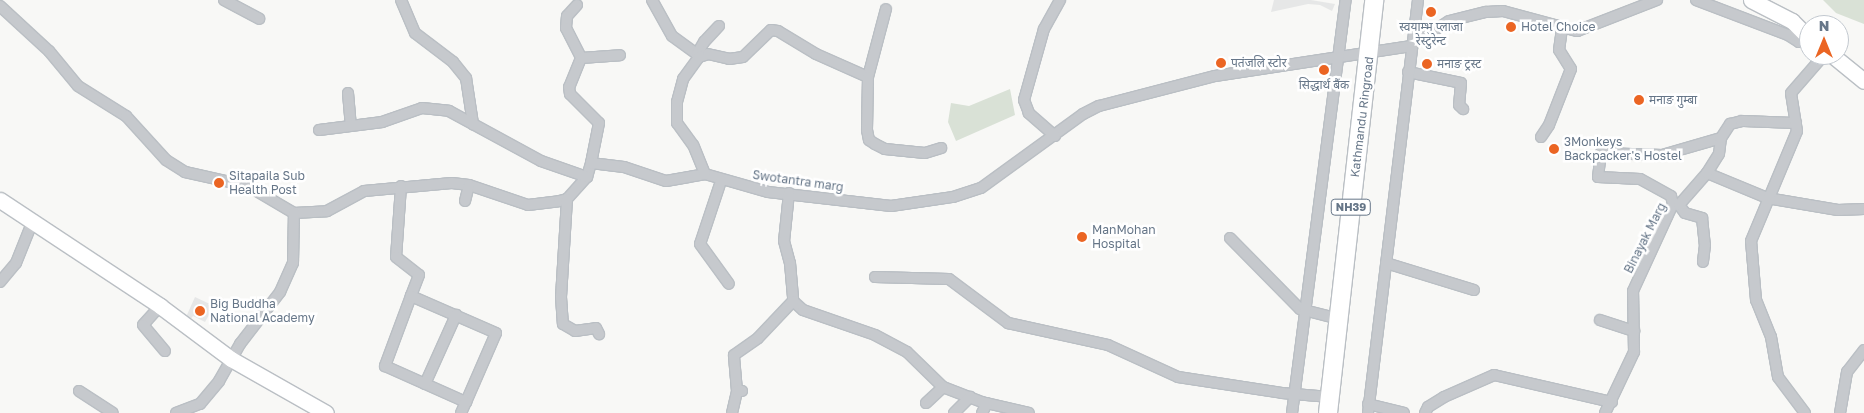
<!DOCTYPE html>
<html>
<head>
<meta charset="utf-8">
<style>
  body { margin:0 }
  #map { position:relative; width:1864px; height:413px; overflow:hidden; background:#f8f8f6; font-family:"Golos Text","Noto Sans Devanagari",sans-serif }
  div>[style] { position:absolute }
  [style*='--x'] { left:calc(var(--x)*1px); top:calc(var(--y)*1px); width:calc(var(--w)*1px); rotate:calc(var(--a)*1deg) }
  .built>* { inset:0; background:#e6e7e7 }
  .green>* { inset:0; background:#d9e1d6 }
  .roads { filter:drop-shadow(1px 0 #babfc4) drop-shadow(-1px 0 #babfc4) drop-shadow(0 1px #babfc4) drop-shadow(0 -1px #babfc4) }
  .minor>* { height:10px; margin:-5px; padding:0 5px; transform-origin:5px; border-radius:5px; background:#c6c9cd }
  .secondary>* { height:15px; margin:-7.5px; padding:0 7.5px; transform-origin:7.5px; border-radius:7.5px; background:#fff }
  .trunk>* { height:18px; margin:-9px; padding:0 9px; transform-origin:9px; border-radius:9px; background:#fff }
  .dots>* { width:14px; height:14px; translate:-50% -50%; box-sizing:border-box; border:2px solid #fff; border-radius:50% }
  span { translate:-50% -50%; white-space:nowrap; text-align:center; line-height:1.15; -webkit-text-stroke:5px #fff; paint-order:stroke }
  .shield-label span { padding:1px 4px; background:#fff; border:1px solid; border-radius:4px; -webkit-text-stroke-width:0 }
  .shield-label { font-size:11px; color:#667688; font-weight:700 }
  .poi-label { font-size:12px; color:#667688 }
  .left { translate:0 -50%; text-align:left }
  .street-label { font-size:12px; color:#667688 }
  .north { position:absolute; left:1799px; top:15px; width:50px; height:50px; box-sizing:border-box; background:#fff; border:1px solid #c2c8cf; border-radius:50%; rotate:0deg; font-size:14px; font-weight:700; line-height:20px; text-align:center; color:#667688 }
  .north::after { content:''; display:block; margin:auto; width:18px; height:22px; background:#eb6523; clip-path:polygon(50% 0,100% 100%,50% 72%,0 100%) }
</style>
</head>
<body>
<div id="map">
  <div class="built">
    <i style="clip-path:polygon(1274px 0,1311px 0,1335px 4px,1332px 11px,1320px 5px,1308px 4px,1271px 12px)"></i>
    <i style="clip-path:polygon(195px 297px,214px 306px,205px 322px,193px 316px,190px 320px,186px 317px)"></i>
  </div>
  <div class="green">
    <i style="clip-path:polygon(1823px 0,1864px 0,1864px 24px,1836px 13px)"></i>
    <i style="clip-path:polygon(1010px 89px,1015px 115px,956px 141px,948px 122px,951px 103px,969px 106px)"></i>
  </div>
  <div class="roads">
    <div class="minor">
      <i style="--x:224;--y:0;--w:40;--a:28"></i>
      <i style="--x:401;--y:0;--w:36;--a:67"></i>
      <i style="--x:415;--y:33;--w:48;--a:37.3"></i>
      <i style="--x:453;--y:62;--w:21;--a:51"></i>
      <i style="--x:466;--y:78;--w:47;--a:81.3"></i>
      <i style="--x:652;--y:0;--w:41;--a:60.9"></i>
      <i style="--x:672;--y:36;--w:31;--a:36"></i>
      <i style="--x:1696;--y:0;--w:98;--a:20.8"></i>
      <i style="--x:1788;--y:35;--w:13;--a:32"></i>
      <i style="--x:1799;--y:42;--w:10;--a:-11"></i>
      <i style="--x:577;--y:5;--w:15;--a:132"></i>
      <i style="--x:567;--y:16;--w:12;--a:95"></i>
      <i style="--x:566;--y:28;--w:34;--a:63"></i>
      <i style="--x:581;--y:58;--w:31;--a:112"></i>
      <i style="--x:569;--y:87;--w:7;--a:82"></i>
      <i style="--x:570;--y:94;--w:41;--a:45"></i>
      <i style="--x:599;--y:123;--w:41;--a:101.3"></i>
      <i style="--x:0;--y:6;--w:67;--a:42.6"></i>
      <i style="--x:49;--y:51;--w:45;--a:50.4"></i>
      <i style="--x:78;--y:86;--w:57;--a:32"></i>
      <i style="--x:126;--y:116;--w:59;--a:47.7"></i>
      <i style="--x:166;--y:160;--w:22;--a:32"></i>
      <i style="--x:185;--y:172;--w:65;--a:12.5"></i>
      <i style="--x:248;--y:186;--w:53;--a:30.4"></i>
      <i style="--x:294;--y:213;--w:33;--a:-3"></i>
      <i style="--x:327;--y:211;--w:42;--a:-28.4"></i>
      <i style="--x:364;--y:191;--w:88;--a:-5.2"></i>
      <i style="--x:452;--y:183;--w:17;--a:7"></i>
      <i style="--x:469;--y:185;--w:62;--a:18.7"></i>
      <i style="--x:528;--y:205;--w:31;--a:-7"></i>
      <i style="--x:559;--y:201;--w:8;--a:-14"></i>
      <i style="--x:567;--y:199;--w:30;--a:-48"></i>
      <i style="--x:587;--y:177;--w:15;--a:-74"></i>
      <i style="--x:591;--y:163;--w:33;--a:7"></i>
      <i style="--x:624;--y:167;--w:44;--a:18.4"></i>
      <i style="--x:666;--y:181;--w:40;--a:-10"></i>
      <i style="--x:705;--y:174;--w:66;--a:15.9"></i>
      <i style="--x:768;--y:192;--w:124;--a:6.5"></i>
      <i style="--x:891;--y:206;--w:63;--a:-8.3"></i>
      <i style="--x:953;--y:197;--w:29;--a:-18"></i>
      <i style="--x:981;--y:188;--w:126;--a:-36"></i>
      <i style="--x:1083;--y:114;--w:18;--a:-27"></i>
      <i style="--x:1099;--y:106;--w:120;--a:-14.5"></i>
      <i style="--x:1215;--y:76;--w:197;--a:-8.7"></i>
      <i style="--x:1410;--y:46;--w:46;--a:-32.7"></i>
      <i style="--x:1449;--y:21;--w:38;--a:-14"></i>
      <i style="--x:1486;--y:12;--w:17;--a:-3"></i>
      <i style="--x:1503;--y:11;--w:77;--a:15.1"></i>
      <i style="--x:1577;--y:31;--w:86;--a:-21.2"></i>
      <i style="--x:699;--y:57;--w:4;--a:-124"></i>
      <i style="--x:697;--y:54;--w:14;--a:-60"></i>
      <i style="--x:704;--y:42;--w:22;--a:-47"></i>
      <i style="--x:581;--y:58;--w:39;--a:-4"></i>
      <i style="--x:1408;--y:72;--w:54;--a:11.7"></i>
      <i style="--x:1461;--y:83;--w:22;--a:95"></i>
      <i style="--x:1459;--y:105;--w:6;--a:45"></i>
      <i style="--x:868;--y:77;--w:70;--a:-75.2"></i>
      <i style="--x:348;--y:93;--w:32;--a:85"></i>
      <i style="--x:319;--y:130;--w:64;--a:-7.2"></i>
      <i style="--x:382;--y:122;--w:42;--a:-19.3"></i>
      <i style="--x:422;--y:108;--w:27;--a:6"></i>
      <i style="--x:449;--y:111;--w:105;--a:28.5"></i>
      <i style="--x:541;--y:161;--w:49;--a:19.2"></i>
      <i style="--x:1055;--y:136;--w:35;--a:-139"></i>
      <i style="--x:1029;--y:113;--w:14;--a:-111"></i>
      <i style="--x:1024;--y:100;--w:74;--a:-74.3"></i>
      <i style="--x:1044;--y:29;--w:33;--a:-61"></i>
      <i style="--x:1541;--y:137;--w:14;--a:-56"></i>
      <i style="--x:1549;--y:125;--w:60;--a:-68.6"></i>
      <i style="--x:1571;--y:69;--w:22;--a:-122"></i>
      <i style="--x:1559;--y:50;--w:22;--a:-82"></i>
      <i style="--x:1707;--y:173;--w:65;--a:22.6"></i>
      <i style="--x:1767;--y:198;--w:72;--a:9.6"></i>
      <i style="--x:1838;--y:210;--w:26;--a:-2"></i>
      <i style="--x:705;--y:174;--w:31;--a:-112"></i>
      <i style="--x:693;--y:145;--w:27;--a:-126"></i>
      <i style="--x:677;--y:123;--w:21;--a:-90"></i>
      <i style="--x:677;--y:102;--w:24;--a:-75"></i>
      <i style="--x:683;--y:79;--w:27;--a:-54"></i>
      <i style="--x:699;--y:57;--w:9;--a:-18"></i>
      <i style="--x:708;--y:54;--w:22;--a:13"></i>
      <i style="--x:729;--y:59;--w:14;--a:-8"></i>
      <i style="--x:743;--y:57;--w:39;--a:-44"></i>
      <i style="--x:771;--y:30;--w:7;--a:8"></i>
      <i style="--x:778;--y:31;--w:44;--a:31.2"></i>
      <i style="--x:816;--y:54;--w:57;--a:23.9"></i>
      <i style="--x:868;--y:77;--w:53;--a:91.1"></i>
      <i style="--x:867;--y:130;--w:10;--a:79"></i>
      <i style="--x:869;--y:140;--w:7;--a:34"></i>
      <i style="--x:875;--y:144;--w:11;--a:27"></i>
      <i style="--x:885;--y:149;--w:40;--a:5.7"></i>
      <i style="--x:925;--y:153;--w:17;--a:-17"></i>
      <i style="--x:721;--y:181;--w:66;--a:108.4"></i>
      <i style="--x:700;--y:244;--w:49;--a:54.1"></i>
      <i style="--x:401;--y:186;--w:71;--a:94"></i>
      <i style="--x:396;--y:257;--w:29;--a:38"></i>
      <i style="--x:419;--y:275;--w:22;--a:111"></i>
      <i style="--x:411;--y:296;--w:75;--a:110.4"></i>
      <i style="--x:385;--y:366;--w:89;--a:24"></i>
      <i style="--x:466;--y:402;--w:75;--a:-66.5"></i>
      <i style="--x:496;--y:333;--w:93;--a:-156.5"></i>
      <i style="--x:789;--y:193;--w:48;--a:95.9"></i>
      <i style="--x:784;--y:241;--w:23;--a:75"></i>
      <i style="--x:790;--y:263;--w:38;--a:85"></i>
      <i style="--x:793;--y:301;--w:13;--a:42"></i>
      <i style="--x:803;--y:310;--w:76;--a:19.1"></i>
      <i style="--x:875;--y:335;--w:36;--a:28"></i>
      <i style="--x:907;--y:352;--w:50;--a:44.2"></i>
      <i style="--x:943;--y:387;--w:42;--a:21"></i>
      <i style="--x:982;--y:402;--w:48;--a:13.2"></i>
      <i style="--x:567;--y:199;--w:98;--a:93.5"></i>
      <i style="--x:561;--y:297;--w:27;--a:86"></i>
      <i style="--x:563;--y:324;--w:14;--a:30"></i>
      <i style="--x:575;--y:331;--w:21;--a:-8"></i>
      <i style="--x:596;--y:328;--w:7;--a:63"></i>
      <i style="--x:465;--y:201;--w:16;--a:-76"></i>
      <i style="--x:1673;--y:204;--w:8;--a:-104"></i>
      <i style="--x:1671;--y:196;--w:35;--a:-151"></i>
      <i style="--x:1640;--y:179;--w:42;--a:-177.3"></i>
      <i style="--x:1598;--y:177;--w:24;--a:-83"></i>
      <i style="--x:1601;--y:153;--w:61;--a:1.9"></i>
      <i style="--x:1662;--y:155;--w:61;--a:-16.1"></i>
      <i style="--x:1679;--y:205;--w:10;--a:53"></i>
      <i style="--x:1685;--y:213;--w:18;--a:16"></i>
      <i style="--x:1702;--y:218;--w:27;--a:84"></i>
      <i style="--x:1705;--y:245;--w:17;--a:97"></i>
      <i style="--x:1230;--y:238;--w:100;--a:45.4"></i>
      <i style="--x:1300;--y:309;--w:40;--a:14.4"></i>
      <i style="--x:1386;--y:263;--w:92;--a:17.1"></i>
      <i style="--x:875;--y:277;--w:74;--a:1.5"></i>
      <i style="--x:949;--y:279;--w:74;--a:36.7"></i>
      <i style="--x:1008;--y:323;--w:102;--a:12.4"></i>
      <i style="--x:1108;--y:345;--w:77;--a:24.6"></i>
      <i style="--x:1178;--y:377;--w:105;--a:8.7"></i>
      <i style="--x:1282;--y:393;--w:48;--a:4.8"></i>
      <i style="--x:0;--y:282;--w:25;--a:-50"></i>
      <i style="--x:16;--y:263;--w:43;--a:-68.2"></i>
      <i style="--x:160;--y:306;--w:25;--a:132"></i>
      <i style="--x:143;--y:325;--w:34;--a:50"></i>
      <i style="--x:1600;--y:320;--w:36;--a:18"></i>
      <i style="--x:425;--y:384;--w:76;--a:-65.8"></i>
      <i style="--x:79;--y:391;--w:40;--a:32.9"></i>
      <i style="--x:737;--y:391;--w:36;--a:-95"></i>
      <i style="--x:734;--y:355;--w:29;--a:-35"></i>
      <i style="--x:758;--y:338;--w:51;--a:-46.6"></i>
      <i style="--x:926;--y:403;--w:23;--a:-43"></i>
      <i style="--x:1368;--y:404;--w:37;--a:14"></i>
      <i style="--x:176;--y:413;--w:26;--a:-21"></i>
      <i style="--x:200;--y:404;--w:30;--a:-50"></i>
      <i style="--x:219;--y:381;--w:43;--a:-60.4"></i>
      <i style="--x:240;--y:344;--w:66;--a:-52.4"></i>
      <i style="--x:280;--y:292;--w:32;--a:-66"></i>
      <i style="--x:293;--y:263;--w:50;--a:-88.9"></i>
      <i style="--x:461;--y:413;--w:12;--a:-66"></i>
      <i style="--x:732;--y:413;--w:23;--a:-77"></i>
      <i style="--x:737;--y:391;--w:5;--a:0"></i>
      <i style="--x:954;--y:413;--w:23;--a:-45"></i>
      <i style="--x:982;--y:413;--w:11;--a:-63"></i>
      <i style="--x:1292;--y:413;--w:417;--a:-82.6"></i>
      <i style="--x:1368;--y:413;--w:416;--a:-83.1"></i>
      <i style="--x:1425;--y:413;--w:7;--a:-63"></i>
      <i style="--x:1428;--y:407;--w:19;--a:-32"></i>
      <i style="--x:1444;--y:397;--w:55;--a:-23.7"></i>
      <i style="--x:1494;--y:375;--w:121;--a:12.9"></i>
      <i style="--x:1605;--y:413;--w:68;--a:-64.6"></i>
      <i style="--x:1634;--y:352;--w:61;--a:-90.9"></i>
      <i style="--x:1633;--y:291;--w:96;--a:-65.3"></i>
      <i style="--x:1673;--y:204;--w:6;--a:9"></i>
      <i style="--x:1679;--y:205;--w:43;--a:-48.8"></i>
      <i style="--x:1707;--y:173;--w:22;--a:-58"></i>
      <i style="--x:1719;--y:154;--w:16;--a:-83"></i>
      <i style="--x:1721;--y:138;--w:17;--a:-57"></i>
      <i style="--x:1730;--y:124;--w:12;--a:-14"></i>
      <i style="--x:1742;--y:121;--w:54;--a:2.1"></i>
      <i style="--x:1805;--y:413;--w:45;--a:-126.9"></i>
      <i style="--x:1778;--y:377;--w:41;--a:-99.9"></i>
      <i style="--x:1771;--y:337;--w:40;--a:-112"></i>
      <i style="--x:1756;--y:300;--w:59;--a:-94.8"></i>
      <i style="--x:1751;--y:241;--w:119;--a:-67.3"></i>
      <i style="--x:1797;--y:131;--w:38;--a:-99"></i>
      <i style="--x:1791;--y:93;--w:50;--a:-49"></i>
      <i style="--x:1840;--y:413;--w:42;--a:-80.3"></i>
      <i style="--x:1847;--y:372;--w:28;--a:-52"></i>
    </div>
    <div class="secondary">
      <i style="--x:1751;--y:0;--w:46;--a:27.1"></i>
      <i style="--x:1792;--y:21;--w:24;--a:45"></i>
      <i style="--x:1832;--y:55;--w:41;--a:39.1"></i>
      <i style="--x:0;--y:200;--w:192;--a:33.5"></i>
      <i style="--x:160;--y:306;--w:89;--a:36.7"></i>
      <i style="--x:231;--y:359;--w:109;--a:29.6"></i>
    </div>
    <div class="trunk">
      <i style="--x:1328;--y:413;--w:416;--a:-83.6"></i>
    </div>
  </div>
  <div class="dots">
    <i style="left:1431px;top:12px;background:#eb6523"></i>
    <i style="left:1511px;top:27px;background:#eb6523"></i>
    <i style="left:1221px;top:63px;background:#eb6523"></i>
    <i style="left:1427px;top:64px;background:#eb6523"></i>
    <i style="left:1324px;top:70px;background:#eb6523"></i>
    <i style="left:1639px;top:100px;background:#eb6523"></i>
    <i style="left:1554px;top:149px;background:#eb6523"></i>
    <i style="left:219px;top:183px;background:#eb6523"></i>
    <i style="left:1082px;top:237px;background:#eb6523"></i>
    <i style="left:200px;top:311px;background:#eb6523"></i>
  </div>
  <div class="shield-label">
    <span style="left:1351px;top:207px">NH39</span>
  </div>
  <div class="poi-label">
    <span style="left:1431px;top:34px">स्वयाम्भु प्लाजा<br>रेस्टुरेन्ट</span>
    <span class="left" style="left:1521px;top:27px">Hotel Choice</span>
    <span class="left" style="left:1231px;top:63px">पतंजलि स्टोर</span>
    <span class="left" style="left:1437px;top:64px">मनाङ ट्रस्ट</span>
    <span style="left:1324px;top:85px">सिद्धार्थ बैंक</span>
    <span class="left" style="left:1649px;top:100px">मनाङ गुम्बा</span>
    <span class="left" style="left:1564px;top:149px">3Monkeys<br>Backpacker's Hostel</span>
    <span class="left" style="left:229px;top:183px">Sitapaila Sub<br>Health Post</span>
    <span class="left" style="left:1092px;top:237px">ManMohan<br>Hospital</span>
    <span class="left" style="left:210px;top:311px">Big Buddha<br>National Academy</span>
  </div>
  <div class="street-label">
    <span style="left:1362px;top:117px;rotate:-83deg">Kathmandu Ringroad</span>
    <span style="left:798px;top:181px;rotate:8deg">Swotantra marg</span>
    <span style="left:1645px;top:238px;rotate:-63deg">Binayak Marg</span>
  </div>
  <div class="north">N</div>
</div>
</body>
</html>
